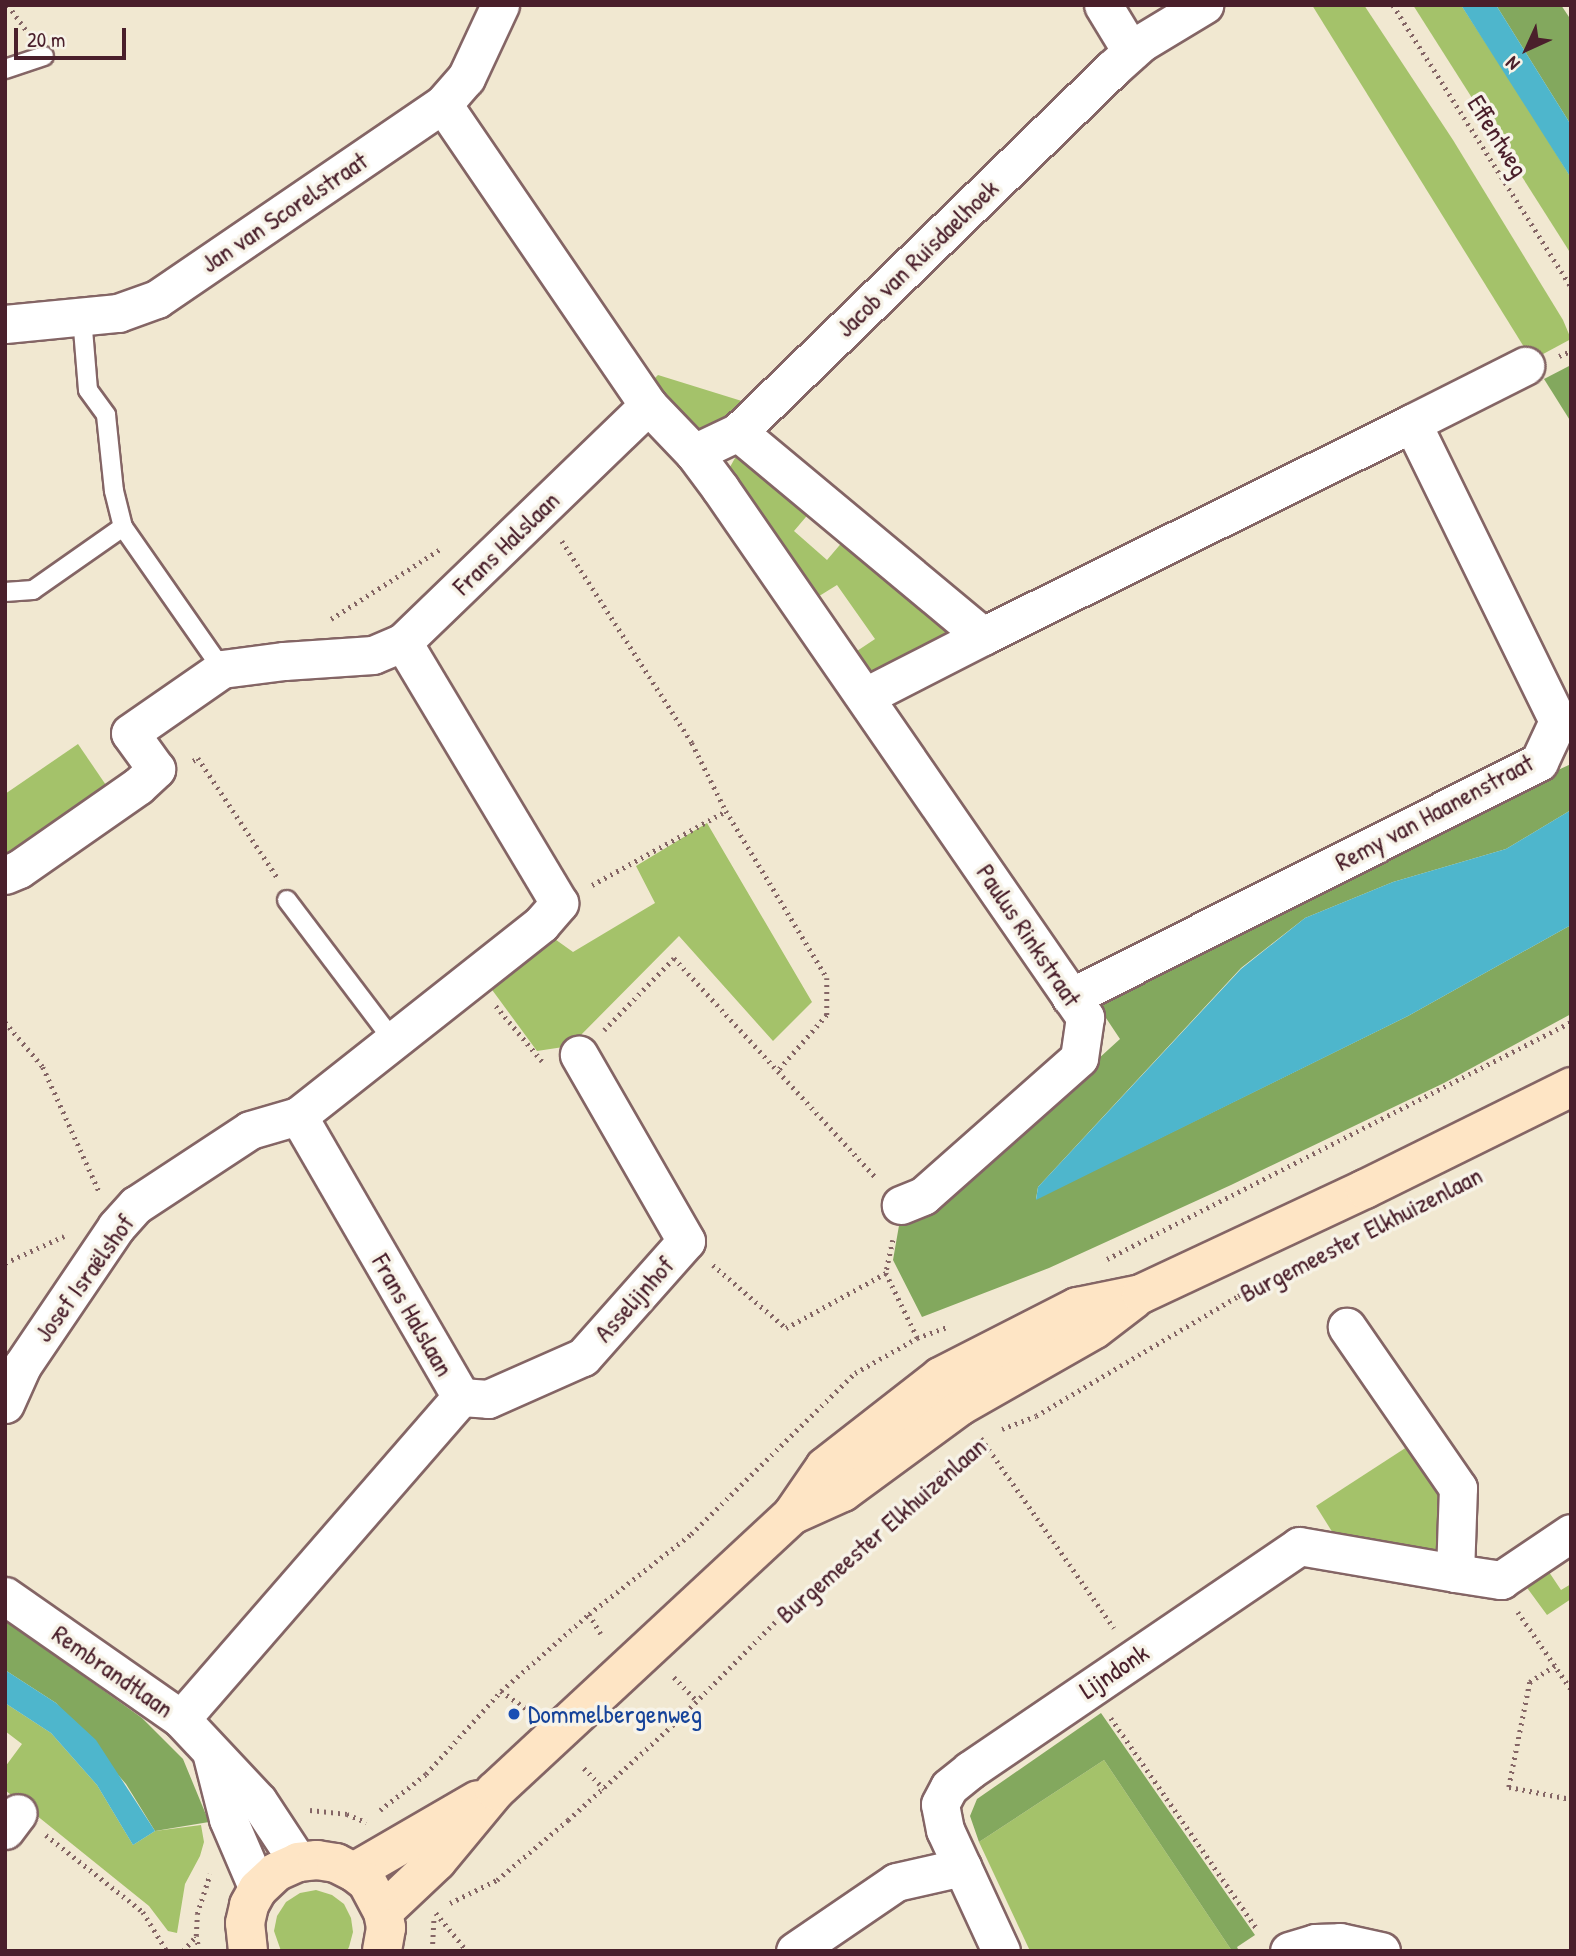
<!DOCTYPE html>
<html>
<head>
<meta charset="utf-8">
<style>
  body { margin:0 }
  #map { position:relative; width:1576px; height:1956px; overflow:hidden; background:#f1e8d1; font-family:"Patrick Hand",sans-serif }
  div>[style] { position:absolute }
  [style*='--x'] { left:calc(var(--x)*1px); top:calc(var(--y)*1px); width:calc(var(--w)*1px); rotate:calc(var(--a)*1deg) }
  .green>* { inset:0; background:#a4c26a }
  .forest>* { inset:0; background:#83a85e }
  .water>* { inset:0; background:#4eb6cc }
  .path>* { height:4.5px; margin-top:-2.25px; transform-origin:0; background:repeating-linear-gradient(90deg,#846565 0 2px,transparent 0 7px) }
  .roads { filter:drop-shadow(2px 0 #846565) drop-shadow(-2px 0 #846565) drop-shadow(0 2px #846565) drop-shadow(0 -2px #846565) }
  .lane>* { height:18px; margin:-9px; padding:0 9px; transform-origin:9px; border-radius:9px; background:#fff }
  .street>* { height:37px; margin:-18.5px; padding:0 18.5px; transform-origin:18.5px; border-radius:18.5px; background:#fff }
  .secondary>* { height:38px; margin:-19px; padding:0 19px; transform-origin:19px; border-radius:19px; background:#fee5c5 }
  .dots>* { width:19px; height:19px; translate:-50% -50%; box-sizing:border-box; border:4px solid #f7f3e8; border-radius:50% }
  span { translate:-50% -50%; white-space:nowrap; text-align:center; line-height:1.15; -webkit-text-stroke:7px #f7f3e8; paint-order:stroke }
  .street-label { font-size:26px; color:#4a1f2b }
  .transit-label { font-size:26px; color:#164399 }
  .left { translate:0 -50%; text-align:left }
  .frame { position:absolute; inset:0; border:7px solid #4a1f2b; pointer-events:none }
  .north { position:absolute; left:1492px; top:14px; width:70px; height:70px; -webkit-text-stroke:5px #f7f3e8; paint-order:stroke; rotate:225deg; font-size:19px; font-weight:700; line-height:28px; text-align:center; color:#4a1f2b }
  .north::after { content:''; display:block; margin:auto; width:24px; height:32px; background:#4a1f2b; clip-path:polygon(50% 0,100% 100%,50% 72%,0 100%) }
  .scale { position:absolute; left:14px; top:28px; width:112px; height:32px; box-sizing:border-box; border:4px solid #4a1f2b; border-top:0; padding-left:9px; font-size:21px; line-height:24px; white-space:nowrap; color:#4a1f2b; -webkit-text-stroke:5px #f7f3e8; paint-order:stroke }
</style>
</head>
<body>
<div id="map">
  <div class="green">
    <i style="clip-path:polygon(1312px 5px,1364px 5px,1453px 140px,1563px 320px,1571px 339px,1532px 360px)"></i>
    <i style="clip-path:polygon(1413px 5px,1461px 5px,1530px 111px,1571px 178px,1571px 254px)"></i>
    <i style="clip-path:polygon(658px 375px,745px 402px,712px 431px,695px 430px,679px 423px,653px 380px)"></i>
    <i style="clip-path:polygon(744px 457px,811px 511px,794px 531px,827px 560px,844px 540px,947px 627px,945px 635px,880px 673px,872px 672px,862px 665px,854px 653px,875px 639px,837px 585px,816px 598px,734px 478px,730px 467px,735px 458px)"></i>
    <i style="clip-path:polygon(78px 744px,110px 791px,36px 841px,5px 855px,5px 794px)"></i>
    <i style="clip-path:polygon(707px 823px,812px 1002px,773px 1041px,679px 936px,570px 1046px,537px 1051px,490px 987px,552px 937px,573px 952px,655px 903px,636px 866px)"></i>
    <i style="clip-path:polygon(1410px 1445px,1443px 1497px,1441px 1545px,1437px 1552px,1336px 1538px,1316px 1506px)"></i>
    <i style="clip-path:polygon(1547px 1569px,1561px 1590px,1571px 1584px,1571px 1599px,1547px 1615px,1525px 1585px)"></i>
    <i style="clip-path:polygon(5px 1703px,51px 1733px,97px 1785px,133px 1845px,155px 1831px,201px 1825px,204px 1842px,200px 1856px,185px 1884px,177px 1933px,168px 1931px,149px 1906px,5px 1790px,5px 1767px,22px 1744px,5px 1731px)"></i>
    <i style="clip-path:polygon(1104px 1760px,1232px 1951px,1030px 1951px,979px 1842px)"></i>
    <i style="clip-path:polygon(316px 1890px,332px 1895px,344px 1904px,351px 1918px,353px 1932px,349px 1947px,347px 1951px,281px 1951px,274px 1931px,277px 1916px,286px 1902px,300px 1893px)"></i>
  </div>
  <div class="forest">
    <i style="clip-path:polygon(1496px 5px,1561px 5px,1571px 20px,1571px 125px)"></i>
    <i style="clip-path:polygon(1571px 365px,1571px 422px,1544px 379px)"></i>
    <i style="clip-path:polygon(1571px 764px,1571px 810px,1506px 849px,1393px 882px,1305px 918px,1241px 968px,1038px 1187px,1036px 1199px,1408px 1016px,1571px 925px,1571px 1014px,1444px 1083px,1231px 1185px,1049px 1268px,922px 1317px,893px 1260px,901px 1214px,917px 1203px,927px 1215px,1120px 1039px,1100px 1009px,1105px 996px,1388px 849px)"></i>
    <i style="clip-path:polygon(5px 1620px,142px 1718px,183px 1759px,209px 1822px,155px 1831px,126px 1784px,56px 1703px,5px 1670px)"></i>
    <i style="clip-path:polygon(1101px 1713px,1255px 1935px,1237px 1947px,1239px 1951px,1232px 1951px,1104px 1760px,979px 1842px,970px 1816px,977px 1799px)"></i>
  </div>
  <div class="water">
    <i style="clip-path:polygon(1461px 5px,1496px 5px,1571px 125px,1571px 178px)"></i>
    <i style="clip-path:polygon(1571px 810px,1571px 925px,1408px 1016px,1036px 1200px,1038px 1187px,1241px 969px,1305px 918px,1393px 882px,1506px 849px)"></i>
    <i style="clip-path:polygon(5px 1670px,56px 1703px,96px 1740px,155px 1831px,133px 1845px,97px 1785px,51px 1733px,5px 1703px)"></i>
  </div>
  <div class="path">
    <i style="--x:8;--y:5;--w:34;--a:54"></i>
    <i style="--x:1393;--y:5;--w:333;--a:57.7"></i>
    <i style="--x:1559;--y:356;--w:13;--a:-23"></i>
    <i style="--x:562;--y:541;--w:240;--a:57.2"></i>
    <i style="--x:692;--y:743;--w:76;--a:63.4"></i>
    <i style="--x:726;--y:811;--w:195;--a:58.8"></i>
    <i style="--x:827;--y:978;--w:37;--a:90"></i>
    <i style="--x:827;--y:1015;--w:74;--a:131.2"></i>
    <i style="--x:331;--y:619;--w:132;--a:-32.6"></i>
    <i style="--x:193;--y:761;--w:6;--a:-31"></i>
    <i style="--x:198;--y:758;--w:143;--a:56.4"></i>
    <i style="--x:592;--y:885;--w:153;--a:-28.9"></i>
    <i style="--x:496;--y:1006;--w:72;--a:50.1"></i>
    <i style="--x:5;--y:1022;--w:59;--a:49.8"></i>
    <i style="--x:43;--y:1067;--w:136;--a:65.7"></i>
    <i style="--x:604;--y:1030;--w:100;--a:-45.8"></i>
    <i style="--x:674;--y:958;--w:300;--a:47.4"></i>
    <i style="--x:893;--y:1240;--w:34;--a:102"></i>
    <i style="--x:886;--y:1273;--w:73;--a:64.1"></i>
    <i style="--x:1107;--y:1259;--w:521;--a:-27.06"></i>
    <i style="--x:5;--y:1263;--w:65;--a:-24.6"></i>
    <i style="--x:713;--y:1265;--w:96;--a:40.8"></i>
    <i style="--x:786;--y:1328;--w:114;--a:-28.8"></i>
    <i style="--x:1002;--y:1429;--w:36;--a:-21"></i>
    <i style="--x:1036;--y:1416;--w:235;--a:-30.7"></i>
    <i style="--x:1238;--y:1296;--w:46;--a:-27.1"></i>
    <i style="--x:981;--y:1438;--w:232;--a:55"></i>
    <i style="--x:1518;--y:1612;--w:93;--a:55.5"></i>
    <i style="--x:589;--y:1614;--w:23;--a:59"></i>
    <i style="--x:1555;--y:1666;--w:30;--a:147"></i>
    <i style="--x:1530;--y:1682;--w:107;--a:101.3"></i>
    <i style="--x:1509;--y:1787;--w:63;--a:11"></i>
    <i style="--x:674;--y:1677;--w:33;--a:46"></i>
    <i style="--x:501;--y:1691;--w:32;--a:35"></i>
    <i style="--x:1111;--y:1718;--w:258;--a:55.3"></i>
    <i style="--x:584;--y:1768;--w:29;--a:46"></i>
    <i style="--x:310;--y:1810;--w:37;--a:6"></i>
    <i style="--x:347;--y:1814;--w:21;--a:23"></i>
    <i style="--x:380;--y:1810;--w:58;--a:-38"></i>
    <i style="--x:426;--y:1774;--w:112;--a:-47.9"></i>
    <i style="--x:501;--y:1691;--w:117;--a:-41.2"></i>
    <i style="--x:589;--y:1614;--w:130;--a:-38.1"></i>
    <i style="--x:691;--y:1534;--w:230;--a:-44.5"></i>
    <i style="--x:855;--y:1373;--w:71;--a:-29.4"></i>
    <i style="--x:917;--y:1338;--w:33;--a:-20"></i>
    <i style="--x:46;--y:1835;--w:124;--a:38.4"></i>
    <i style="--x:143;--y:1912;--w:46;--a:58.4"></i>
    <i style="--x:450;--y:1903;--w:52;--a:-26.1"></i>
    <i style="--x:497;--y:1880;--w:93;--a:-40.2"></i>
    <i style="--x:568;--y:1820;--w:144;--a:-42.2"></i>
    <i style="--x:675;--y:1723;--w:162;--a:-45.3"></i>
    <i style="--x:789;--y:1608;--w:212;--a:-41.7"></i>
    <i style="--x:436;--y:1913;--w:49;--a:50.8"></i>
    <i style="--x:183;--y:1951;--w:18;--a:-49"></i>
    <i style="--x:199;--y:1951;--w:15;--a:-101"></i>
    <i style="--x:196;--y:1936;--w:22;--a:-87"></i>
    <i style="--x:197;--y:1914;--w:42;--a:-72"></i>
    <i style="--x:432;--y:1951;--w:34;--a:-87"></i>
  </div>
  <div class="roads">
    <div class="lane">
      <i style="--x:5;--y:69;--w:41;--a:-18.4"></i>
      <i style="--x:82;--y:317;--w:73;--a:85.3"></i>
      <i style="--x:88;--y:390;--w:31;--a:54"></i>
      <i style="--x:106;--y:415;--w:76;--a:84"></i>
      <i style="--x:114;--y:491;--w:37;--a:76"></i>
      <i style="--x:5;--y:592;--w:28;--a:-4"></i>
      <i style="--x:33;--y:590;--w:110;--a:-35"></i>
      <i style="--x:123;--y:527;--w:173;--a:55.1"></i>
      <i style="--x:287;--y:900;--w:174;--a:52.9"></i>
    </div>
    <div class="street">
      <i style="--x:1103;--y:5;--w:54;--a:58.7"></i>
      <i style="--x:5;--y:324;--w:114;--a:-5.6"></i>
      <i style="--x:118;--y:313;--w:41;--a:-19.7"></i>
      <i style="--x:157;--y:299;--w:346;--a:-34.3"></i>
      <i style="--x:443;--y:104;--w:35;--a:-49"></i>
      <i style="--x:466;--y:78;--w:81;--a:-65"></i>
      <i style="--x:648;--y:405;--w:66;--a:46.2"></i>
      <i style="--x:694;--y:453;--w:44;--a:53.4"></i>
      <i style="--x:720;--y:488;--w:643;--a:55.4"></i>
      <i style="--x:1085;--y:1017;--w:41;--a:98.3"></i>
      <i style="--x:1079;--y:1058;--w:208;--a:138.5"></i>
      <i style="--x:923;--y:1196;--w:24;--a:158"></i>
      <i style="--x:1412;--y:423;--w:127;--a:-26.8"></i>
      <i style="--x:738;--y:432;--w:319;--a:39.8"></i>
      <i style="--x:983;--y:636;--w:131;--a:152.9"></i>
      <i style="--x:694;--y:453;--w:49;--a:-25.5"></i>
      <i style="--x:738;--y:432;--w:521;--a:-44.14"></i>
      <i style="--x:1112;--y:69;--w:39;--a:-42"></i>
      <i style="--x:1141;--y:43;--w:74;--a:-31.1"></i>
      <i style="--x:983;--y:636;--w:479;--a:-26.4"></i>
      <i style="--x:1412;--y:423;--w:332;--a:63.9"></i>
      <i style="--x:1558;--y:721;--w:45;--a:114.9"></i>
      <i style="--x:1539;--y:762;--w:524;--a:153.34"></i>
      <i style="--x:5;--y:875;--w:15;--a:-23"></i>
      <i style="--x:19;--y:869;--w:145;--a:-34.9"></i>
      <i style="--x:138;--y:786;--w:25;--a:-43"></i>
      <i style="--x:156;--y:769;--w:44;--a:-125.8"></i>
      <i style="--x:130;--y:733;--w:112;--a:-34.8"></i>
      <i style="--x:222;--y:669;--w:63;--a:-7.4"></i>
      <i style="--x:284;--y:661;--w:89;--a:-3.9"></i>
      <i style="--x:373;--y:655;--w:33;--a:-23"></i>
      <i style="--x:461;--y:1397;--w:27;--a:4"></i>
      <i style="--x:488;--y:1399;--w:104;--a:-23.9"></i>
      <i style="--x:583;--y:1357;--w:155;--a:-48.4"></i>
      <i style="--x:686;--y:1241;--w:215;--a:-119.9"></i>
      <i style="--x:5;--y:1404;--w:42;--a:-65.9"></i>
      <i style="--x:22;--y:1366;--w:168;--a:-55.9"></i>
      <i style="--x:116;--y:1227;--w:30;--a:-48"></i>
      <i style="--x:136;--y:1205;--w:136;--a:-33.3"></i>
      <i style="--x:250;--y:1130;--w:50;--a:-16.3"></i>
      <i style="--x:1455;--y:1573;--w:47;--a:8.7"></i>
      <i style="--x:1501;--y:1580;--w:84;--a:-33.9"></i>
      <i style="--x:5;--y:1596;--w:215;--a:34.9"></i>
      <i style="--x:181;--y:1719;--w:112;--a:46.8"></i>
      <i style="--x:258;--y:1801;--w:73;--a:56.7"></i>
      <i style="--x:181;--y:1719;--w:427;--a:-49"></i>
      <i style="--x:461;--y:1397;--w:325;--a:-120.1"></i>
      <i style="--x:298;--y:1116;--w:310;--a:-38.3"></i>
      <i style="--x:541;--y:924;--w:28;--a:-49"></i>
      <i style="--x:559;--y:903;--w:304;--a:-120.9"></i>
      <i style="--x:403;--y:642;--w:341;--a:-44"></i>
      <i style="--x:648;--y:405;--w:364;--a:-124.3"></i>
      <i style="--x:212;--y:1756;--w:65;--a:75.7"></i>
      <i style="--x:228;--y:1819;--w:76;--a:66.8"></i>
      <i style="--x:5;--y:1830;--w:21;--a:-53"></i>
      <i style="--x:795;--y:1951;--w:122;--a:-34.3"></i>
      <i style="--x:896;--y:1882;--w:68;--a:-12.8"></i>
      <i style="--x:1001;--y:1951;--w:133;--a:-114.8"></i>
      <i style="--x:945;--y:1830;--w:26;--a:-101"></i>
      <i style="--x:940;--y:1804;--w:19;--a:-62"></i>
      <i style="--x:949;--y:1787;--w:27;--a:-39"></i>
      <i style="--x:970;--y:1770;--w:398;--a:-34.2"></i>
      <i style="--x:1299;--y:1546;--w:158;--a:9.8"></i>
      <i style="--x:1455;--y:1573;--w:85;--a:-88"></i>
      <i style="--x:1458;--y:1488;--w:196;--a:-124.6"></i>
      <i style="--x:1289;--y:1951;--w:27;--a:-17"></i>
      <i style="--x:1315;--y:1943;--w:25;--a:-2"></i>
      <i style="--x:1340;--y:1942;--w:42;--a:12.4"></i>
    </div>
    <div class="secondary">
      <i style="--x:792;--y:1515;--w:56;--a:-24.3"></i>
      <i style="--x:843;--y:1492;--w:145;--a:-36.3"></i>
      <i style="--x:960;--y:1406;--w:155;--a:-29.7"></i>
      <i style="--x:1095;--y:1329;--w:49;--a:-37.6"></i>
      <i style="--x:354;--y:1872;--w:143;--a:-30.1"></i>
      <i style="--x:383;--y:1912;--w:74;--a:-43.4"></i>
      <i style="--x:437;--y:1861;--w:91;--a:-50.4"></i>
      <i style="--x:495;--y:1791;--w:405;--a:-42.9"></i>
      <i style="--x:792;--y:1515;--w:58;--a:-55.5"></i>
      <i style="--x:825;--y:1467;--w:146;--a:-38"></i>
      <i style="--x:940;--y:1377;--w:154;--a:-27.1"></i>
      <i style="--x:1077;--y:1307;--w:65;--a:-11.5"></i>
      <i style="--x:1141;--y:1294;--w:247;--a:-25.1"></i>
      <i style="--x:1365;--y:1189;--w:230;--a:-26.3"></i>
      <i style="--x:248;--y:1951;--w:28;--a:-96"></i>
      <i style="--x:245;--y:1923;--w:18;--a:-77"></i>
      <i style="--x:249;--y:1905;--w:18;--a:-61"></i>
      <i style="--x:258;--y:1889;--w:25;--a:-43"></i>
      <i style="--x:276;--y:1872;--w:24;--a:-24"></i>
      <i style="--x:298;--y:1862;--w:19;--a:-6"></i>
      <i style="--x:317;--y:1860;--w:19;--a:9"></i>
      <i style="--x:336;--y:1863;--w:20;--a:27"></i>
      <i style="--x:354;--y:1872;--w:16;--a:38"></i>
      <i style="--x:367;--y:1882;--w:34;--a:62"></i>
      <i style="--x:383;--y:1912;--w:16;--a:79"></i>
      <i style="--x:386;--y:1928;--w:23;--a:100"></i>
    </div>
  </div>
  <div class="dots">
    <i style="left:514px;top:1714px;background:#1a4fb4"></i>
  </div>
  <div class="street-label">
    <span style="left:1498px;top:136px;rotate:58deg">Effentweg</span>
    <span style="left:284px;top:212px;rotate:-34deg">Jan van Scorelstraat</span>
    <span style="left:917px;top:258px;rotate:-44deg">Jacob van Ruisdaelhoek</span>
    <span style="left:506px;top:543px;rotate:-44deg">Frans Halslaan</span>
    <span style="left:1434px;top:812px;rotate:-28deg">Remy van Haanenstraat</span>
    <span style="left:1029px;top:935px;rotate:56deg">Paulus Rinkstraat</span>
    <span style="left:1361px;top:1234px;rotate:-27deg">Burgemeester Elkhuizenlaan</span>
    <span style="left:84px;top:1278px;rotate:-54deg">Josef Israëlshof</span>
    <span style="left:634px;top:1299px;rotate:-48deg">Asselijnhof</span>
    <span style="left:413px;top:1315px;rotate:60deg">Frans Halslaan</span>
    <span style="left:881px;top:1530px;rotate:-41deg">Burgemeester Elkhuizenlaan</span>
    <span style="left:113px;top:1671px;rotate:35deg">Rembrandtlaan</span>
    <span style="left:1114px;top:1671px;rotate:-34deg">Lijndonk</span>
  </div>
  <div class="transit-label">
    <span class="left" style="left:528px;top:1714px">Dommelbergenweg</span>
  </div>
  <div class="frame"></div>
  <div class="north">N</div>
  <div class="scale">20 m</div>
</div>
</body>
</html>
